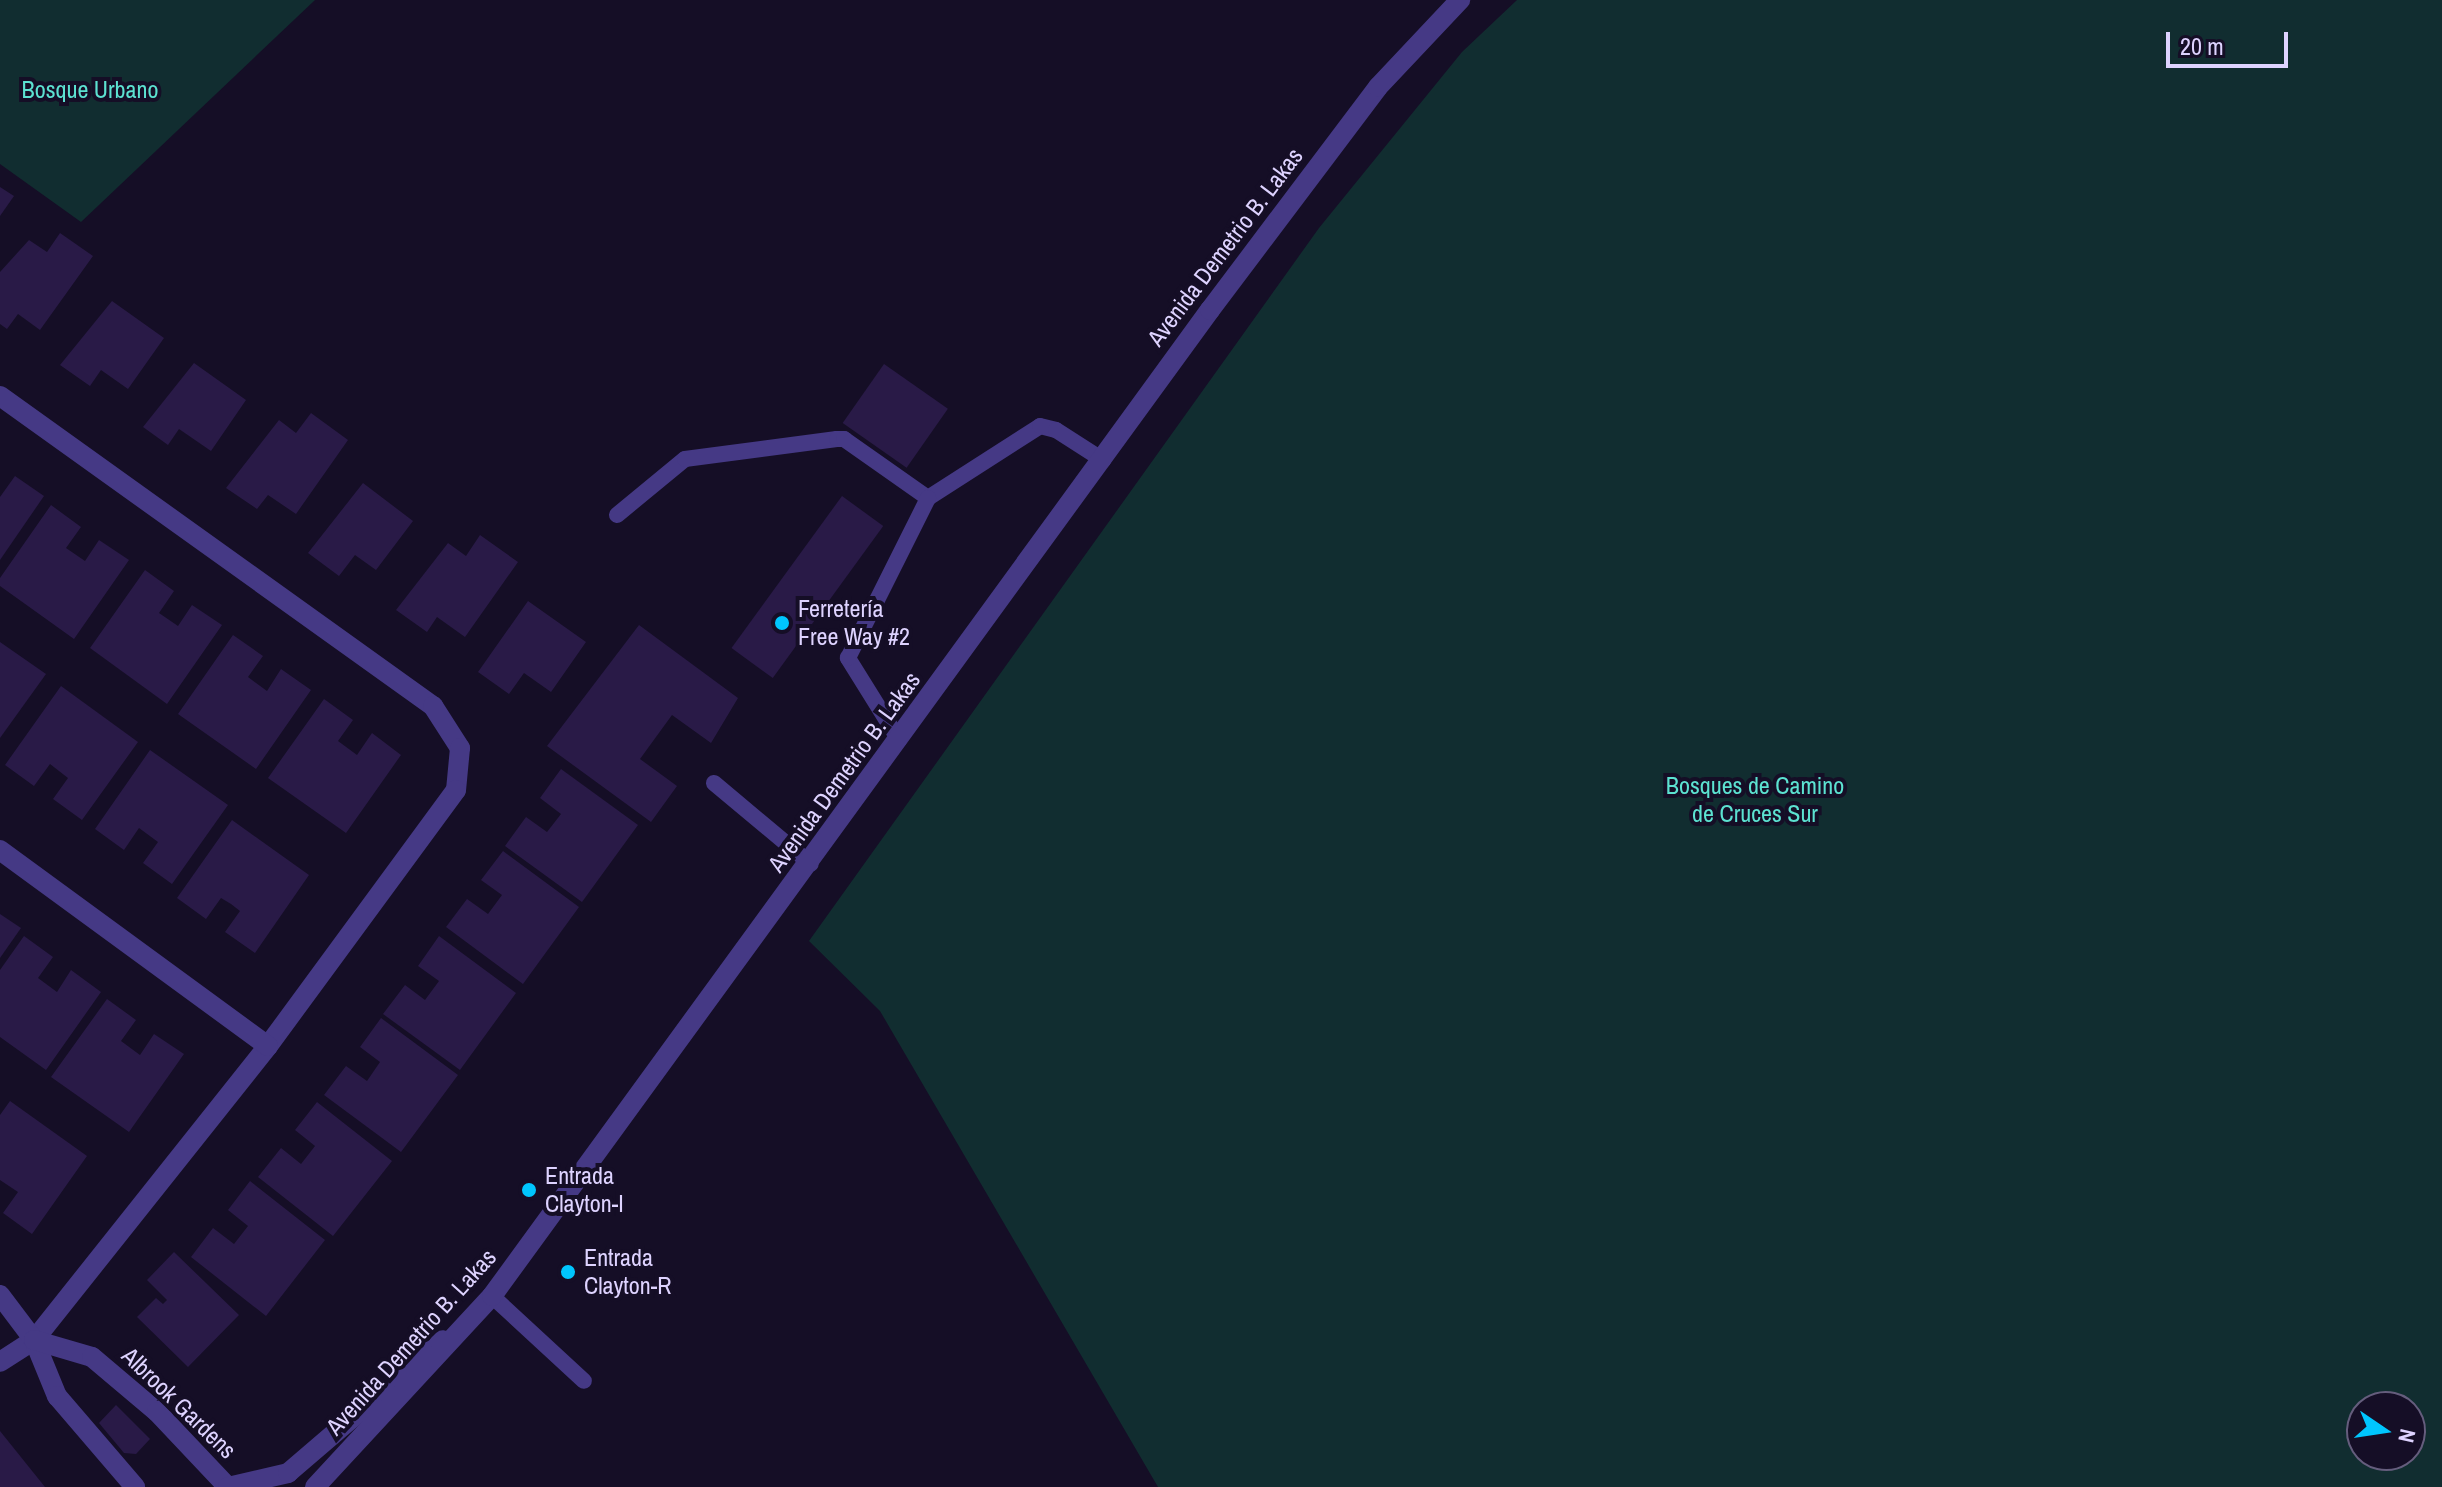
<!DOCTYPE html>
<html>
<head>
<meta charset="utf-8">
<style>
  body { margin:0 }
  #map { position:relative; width:2442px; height:1487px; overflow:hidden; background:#150e26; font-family:"Archivo Narrow",sans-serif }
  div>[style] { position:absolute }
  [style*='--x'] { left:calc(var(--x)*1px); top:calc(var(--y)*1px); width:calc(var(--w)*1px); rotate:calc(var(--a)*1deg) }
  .green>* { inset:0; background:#112d30 }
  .building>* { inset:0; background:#291a47; transform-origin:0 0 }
  .service>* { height:16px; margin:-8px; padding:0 8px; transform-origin:8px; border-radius:8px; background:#453985 }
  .minor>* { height:20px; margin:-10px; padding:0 10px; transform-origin:10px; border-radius:10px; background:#453985 }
  .tertiary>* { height:20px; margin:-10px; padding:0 10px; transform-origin:10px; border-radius:10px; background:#453985 }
  .dots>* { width:22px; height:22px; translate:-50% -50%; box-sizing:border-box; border:4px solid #150e26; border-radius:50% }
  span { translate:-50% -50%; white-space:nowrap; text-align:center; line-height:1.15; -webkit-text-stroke:8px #150e26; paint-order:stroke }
  .park-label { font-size:24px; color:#5ce2d1 }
  .street-label { font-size:24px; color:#ded3ff }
  .poi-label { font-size:24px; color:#ded3ff }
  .left { translate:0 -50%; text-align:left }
  .north { position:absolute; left:2346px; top:1391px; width:80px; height:80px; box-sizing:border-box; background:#150e26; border:2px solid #655d7d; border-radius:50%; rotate:103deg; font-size:22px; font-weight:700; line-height:32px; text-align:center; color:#ded3ff }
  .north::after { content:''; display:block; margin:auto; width:28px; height:36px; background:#00c6fe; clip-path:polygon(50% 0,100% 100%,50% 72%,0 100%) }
  .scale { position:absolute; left:2166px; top:32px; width:122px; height:36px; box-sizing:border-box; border:4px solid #ded3ff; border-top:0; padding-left:10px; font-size:24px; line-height:28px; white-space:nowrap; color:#ded3ff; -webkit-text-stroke:6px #150e26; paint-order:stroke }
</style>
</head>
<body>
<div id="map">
  <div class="green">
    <i style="clip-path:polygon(0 0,315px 0,81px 222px,0 164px)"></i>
    <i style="clip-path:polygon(evenodd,1517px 0,2442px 0,2442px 1487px,1158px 1487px,880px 1011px,809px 941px,1319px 228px,1462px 52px,1517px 0,2410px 1407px,2410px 1455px,2362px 1455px,2362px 1407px,2410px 1407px)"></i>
  </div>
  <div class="building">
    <i style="clip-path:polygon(0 187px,14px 196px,0 216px)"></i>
    <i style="clip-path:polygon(60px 233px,93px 256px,40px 330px,18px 314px,7px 329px,0 324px,0 272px,29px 240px,47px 252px)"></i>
    <i style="clip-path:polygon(112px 301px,164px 338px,128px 389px,101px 370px,90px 386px,60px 365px)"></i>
    <i style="clip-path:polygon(194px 363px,246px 400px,211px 451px,179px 429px,168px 445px,143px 427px)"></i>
    <i style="left:884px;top:364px;width:78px;height:72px;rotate:35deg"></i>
    <i style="clip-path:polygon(311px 413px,348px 440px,296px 514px,268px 495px,257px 509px,226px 488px,279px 420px,296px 433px)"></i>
    <i style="clip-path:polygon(15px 476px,44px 496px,0 560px,0 497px)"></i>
    <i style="clip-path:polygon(363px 483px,413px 521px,376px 570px,355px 555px,339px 576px,308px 553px)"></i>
    <i style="left:842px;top:496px;width:51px;height:188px;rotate:36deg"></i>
    <i style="clip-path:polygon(51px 505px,81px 527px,66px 548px,85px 561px,99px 540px,129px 560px,74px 639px,0 586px,0 578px)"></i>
    <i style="clip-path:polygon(480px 535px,518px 562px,465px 637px,437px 617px,427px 632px,396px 610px,448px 543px,466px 556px)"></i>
    <i style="clip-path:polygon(145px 570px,174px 591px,159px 613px,178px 626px,192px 605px,222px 625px,167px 704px,90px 648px)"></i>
    <i style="clip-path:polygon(528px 601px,586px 642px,551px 692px,524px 673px,509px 694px,478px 672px)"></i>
    <i style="clip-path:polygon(639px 625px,738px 698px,711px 743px,672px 715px,640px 759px,677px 786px,651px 822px,547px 746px)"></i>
    <i style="clip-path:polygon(233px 635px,263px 656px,248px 677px,267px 691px,281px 669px,311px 690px,256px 769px,178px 714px)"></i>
    <i style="clip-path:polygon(0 642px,46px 674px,0 738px)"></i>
    <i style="clip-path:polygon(61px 686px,138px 742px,82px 820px,53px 799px,68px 778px,50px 764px,34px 786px,5px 765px)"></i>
    <i style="clip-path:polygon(324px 699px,353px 720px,338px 741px,357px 755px,372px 733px,401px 755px,346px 833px,268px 778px)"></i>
    <i style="clip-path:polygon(150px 750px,228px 805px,172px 884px,143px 863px,158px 842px,139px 828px,124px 850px,95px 829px)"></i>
    <i style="clip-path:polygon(561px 769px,638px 825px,582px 902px,505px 846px,526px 817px,547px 832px,561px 814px,540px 798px)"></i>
    <i style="clip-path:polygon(232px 820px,309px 875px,255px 953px,225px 932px,240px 911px,231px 904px,221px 898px,206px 919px,177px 898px)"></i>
    <i style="clip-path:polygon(503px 851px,579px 907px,523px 984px,446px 927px,467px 899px,488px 914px,502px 895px,481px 880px)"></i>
    <i style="clip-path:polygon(0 914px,21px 928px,0 958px)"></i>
    <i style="clip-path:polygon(24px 936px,53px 957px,38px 978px,57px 992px,71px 970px,101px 992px,46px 1070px,0 1037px,0 970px)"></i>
    <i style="clip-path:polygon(439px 936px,516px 993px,460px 1070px,383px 1014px,405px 985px,425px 1000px,439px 981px,418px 966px)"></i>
    <i style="clip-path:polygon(107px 999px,136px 1020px,121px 1041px,140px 1055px,154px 1034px,184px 1054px,129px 1132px,51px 1077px)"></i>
    <i style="clip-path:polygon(381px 1018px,458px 1075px,401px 1152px,324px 1095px,346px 1066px,367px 1081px,380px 1062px,360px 1047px)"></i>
    <i style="clip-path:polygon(10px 1101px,87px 1156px,32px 1234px,3px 1213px,18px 1192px,0 1180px,0 1115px)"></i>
    <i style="clip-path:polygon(317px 1102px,392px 1161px,333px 1236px,258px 1177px,281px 1148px,301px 1164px,315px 1146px,295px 1130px)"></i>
    <i style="clip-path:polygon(250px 1181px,325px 1240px,266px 1316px,191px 1257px,213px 1228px,234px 1244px,248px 1226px,228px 1210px)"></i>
    <i style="clip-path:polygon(174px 1252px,239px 1315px,188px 1367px,137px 1317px,156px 1298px,163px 1304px,167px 1300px,147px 1280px)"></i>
    <i style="clip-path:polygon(116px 1405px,150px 1439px,136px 1454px,124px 1453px,99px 1423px)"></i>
    <i style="clip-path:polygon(0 1431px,45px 1487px,0 1487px)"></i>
  </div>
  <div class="service">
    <i style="--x:617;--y:515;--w:88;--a:-39.5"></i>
    <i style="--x:685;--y:459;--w:153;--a:-7.5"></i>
    <i style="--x:837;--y:439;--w:7;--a:0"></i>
    <i style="--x:844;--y:439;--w:103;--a:35.1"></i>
    <i style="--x:928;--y:498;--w:133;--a:-32.7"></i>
    <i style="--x:1040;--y:426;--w:16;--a:14"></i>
    <i style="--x:1056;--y:430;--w:56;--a:32.6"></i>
    <i style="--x:899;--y:740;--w:97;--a:-121.9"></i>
    <i style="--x:848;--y:658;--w:179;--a:-63.4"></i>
    <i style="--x:714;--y:783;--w:126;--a:39.9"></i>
    <i style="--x:492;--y:1296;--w:125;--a:42.7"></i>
  </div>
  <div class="minor">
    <i style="--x:0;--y:396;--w:533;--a:35.6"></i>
    <i style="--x:433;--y:706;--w:50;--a:57.3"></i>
    <i style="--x:460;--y:748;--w:42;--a:95.4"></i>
    <i style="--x:456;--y:790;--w:318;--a:126.3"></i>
    <i style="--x:268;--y:1046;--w:376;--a:128.5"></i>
    <i style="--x:34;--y:1340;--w:40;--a:147.1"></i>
    <i style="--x:0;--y:850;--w:332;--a:36.2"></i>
    <i style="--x:0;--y:1295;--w:56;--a:52.9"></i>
    <i style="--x:34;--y:1340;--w:61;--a:67.7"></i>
    <i style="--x:57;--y:1396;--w:120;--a:49.4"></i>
    <i style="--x:34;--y:1340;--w:60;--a:16.3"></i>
    <i style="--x:92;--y:1357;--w:85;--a:40.2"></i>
    <i style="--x:157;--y:1412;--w:103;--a:46.6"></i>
    <i style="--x:228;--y:1487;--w:62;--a:-13.1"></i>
    <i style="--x:288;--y:1473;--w:204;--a:-40.6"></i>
  </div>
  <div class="tertiary">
    <i style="--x:315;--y:1487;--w:260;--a:-47.2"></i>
    <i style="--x:492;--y:1296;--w:1220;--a:-53.94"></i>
    <i style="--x:1210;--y:310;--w:279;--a:-53"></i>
    <i style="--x:1378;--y:87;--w:120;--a:-46.7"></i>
  </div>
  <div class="dots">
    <i style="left:782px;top:623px;background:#00c6fe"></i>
    <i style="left:529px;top:1190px;background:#00c6fe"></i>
    <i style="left:568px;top:1272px;background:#00c6fe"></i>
  </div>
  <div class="park-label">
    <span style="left:90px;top:90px">Bosque Urbano</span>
    <span style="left:1755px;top:800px">Bosques de Camino<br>de Cruces Sur</span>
  </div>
  <div class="street-label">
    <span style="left:1225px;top:247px;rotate:-53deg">Avenida Demetrio B. Lakas</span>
    <span style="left:844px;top:772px;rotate:-54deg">Avenida Demetrio B. Lakas</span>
    <span style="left:411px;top:1342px;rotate:-48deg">Avenida Demetrio B. Lakas</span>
    <span style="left:179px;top:1403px;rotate:44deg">Albrook Gardens</span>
  </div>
  <div class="poi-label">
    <span class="left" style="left:798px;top:623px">Ferretería<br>Free Way #2</span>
    <span class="left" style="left:545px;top:1190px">Entrada<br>Clayton-I</span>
    <span class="left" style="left:584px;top:1272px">Entrada<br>Clayton-R</span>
  </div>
  <div class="north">N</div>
  <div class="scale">20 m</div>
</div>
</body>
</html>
